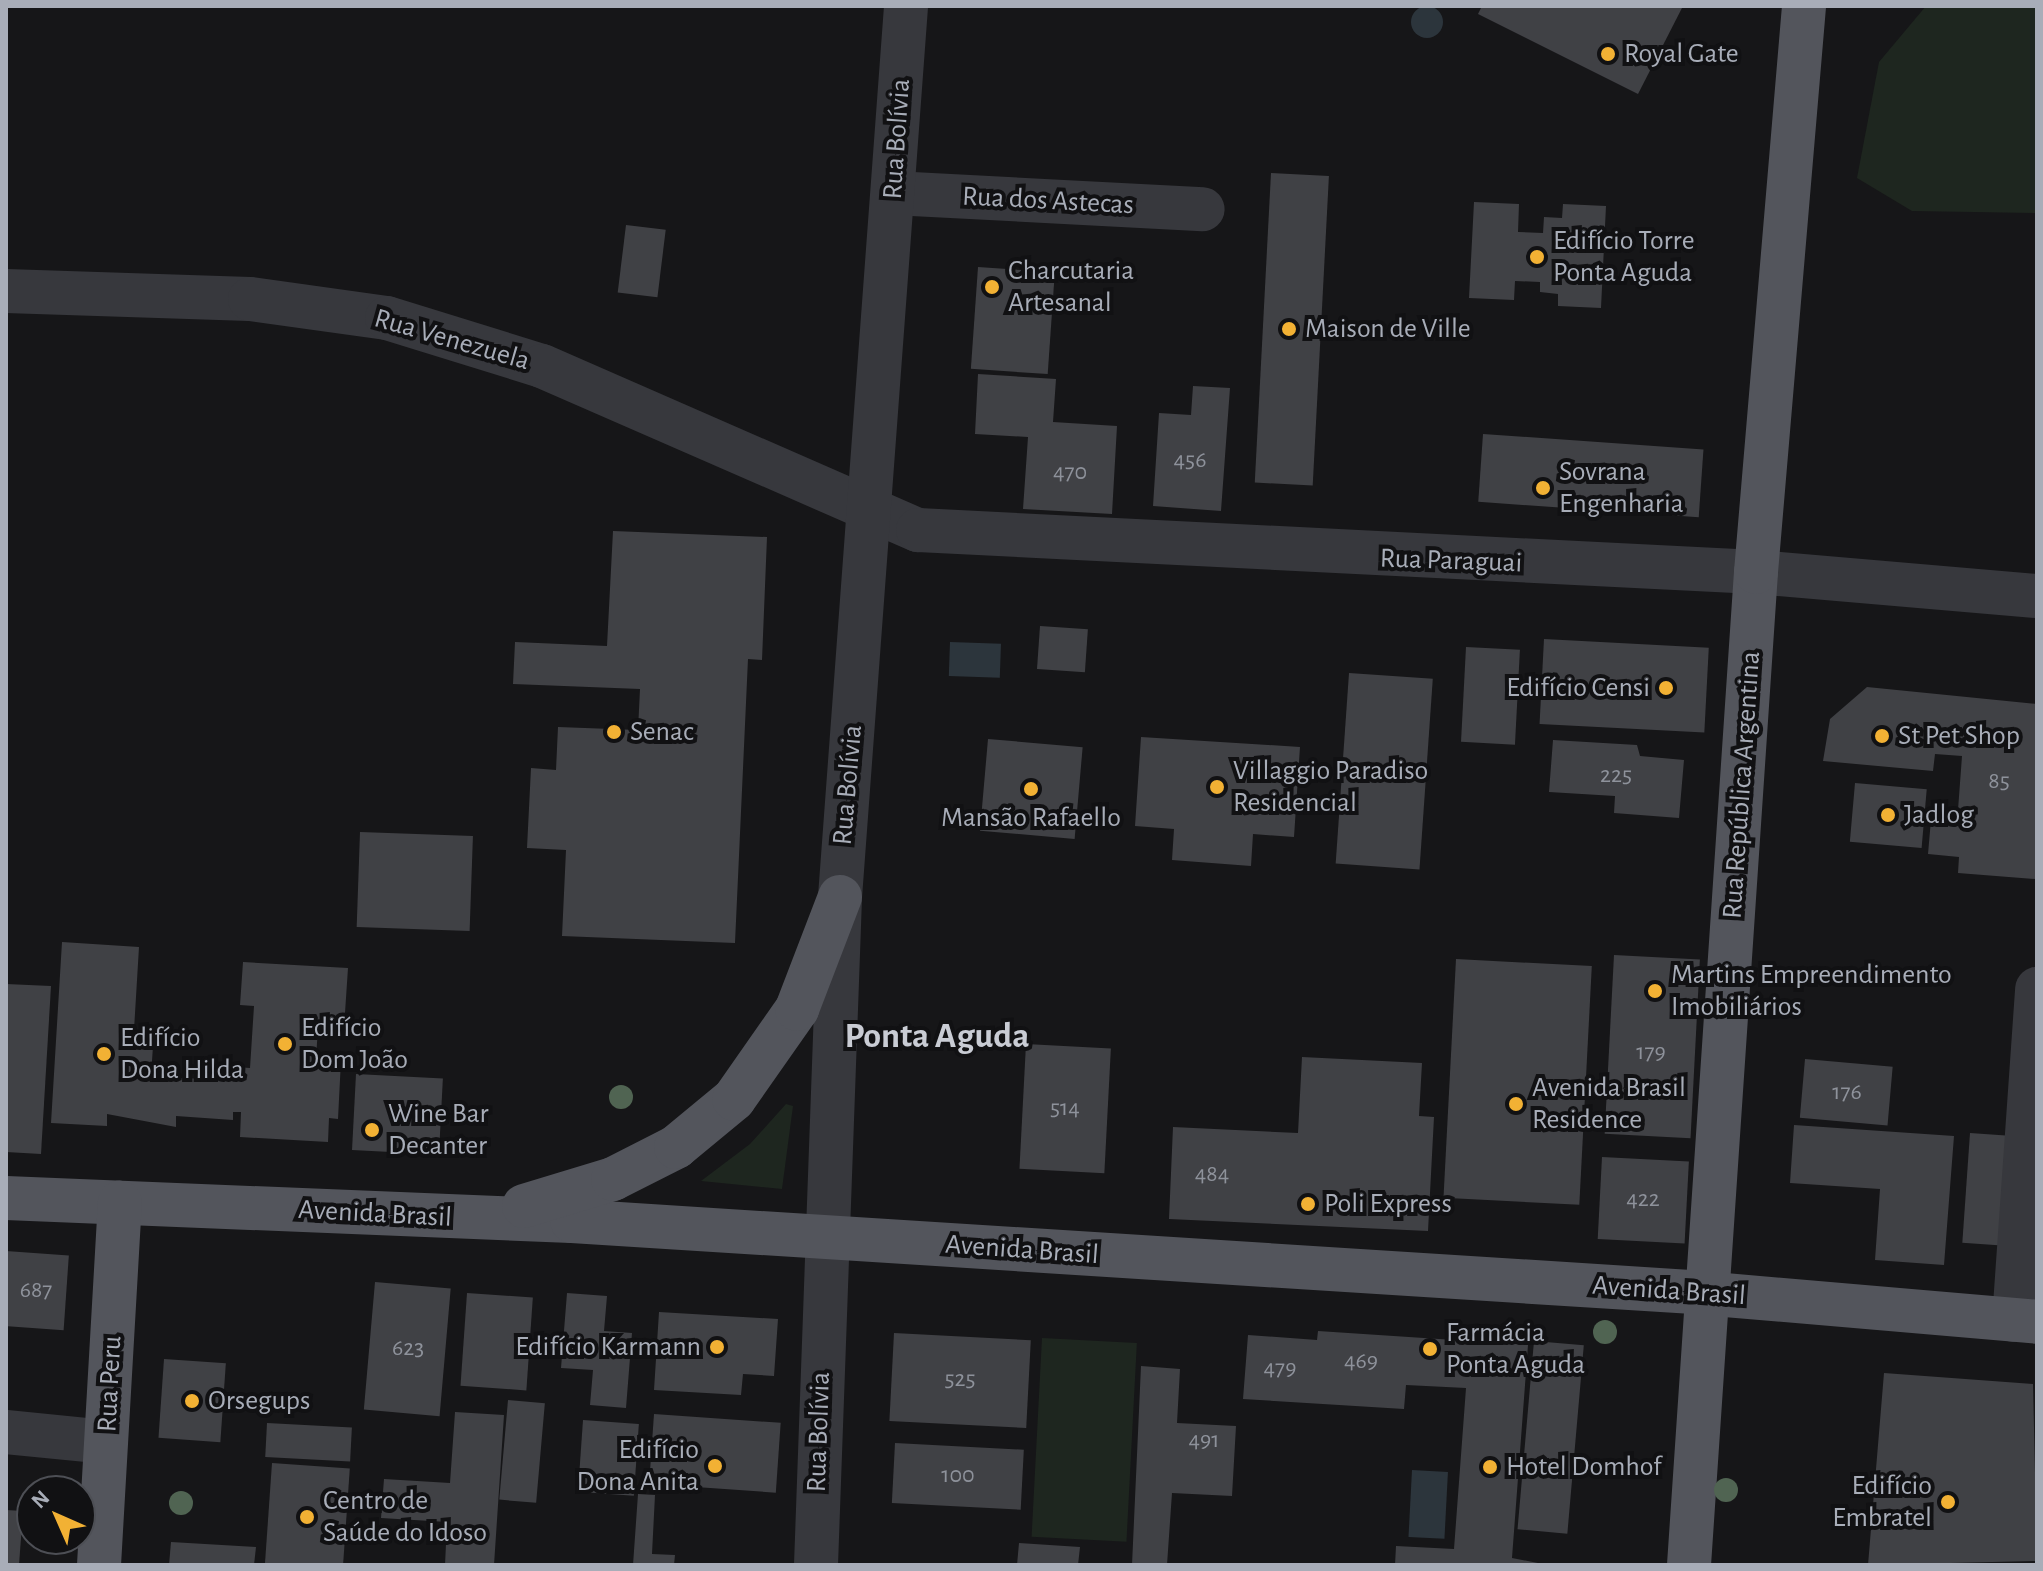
<!DOCTYPE html>
<html>
<head>
<meta charset="utf-8">
<style>
  body { margin:0 }
  #map { position:relative; width:2043px; height:1571px; overflow:hidden; background:#161618; font-family:"Alegreya Sans",sans-serif }
  div>[style] { position:absolute }
  [style*='--x'] { left:calc(var(--x)*1px); top:calc(var(--y)*1px); width:calc(var(--w)*1px); rotate:calc(var(--a)*1deg) }
  .green>* { inset:0; background:#1e261f; transform-origin:0 0 }
  .water>* { inset:0; background:#2c353c; transform-origin:0 0 }
  .round { border-radius:50% }
  .building>* { inset:0; background:#404145; transform-origin:0 0 }
  .minor>* { height:44px; margin:-22px; padding:0 22px; transform-origin:22px; border-radius:22px; background:#37383d }
  .major>* { height:44px; margin:-22px; padding:0 22px; transform-origin:22px; border-radius:22px; background:#53555c }
  .trees>* { width:24px; height:24px; margin:-12px; border-radius:50%; background:#506452 }
  .dots>* { width:22px; height:22px; translate:-50% -50%; box-sizing:border-box; border:4px solid #111113; border-radius:50% }
  span { translate:-50% -50%; white-space:nowrap; text-align:center; line-height:1.15; -webkit-text-stroke:8px #111113; paint-order:stroke }
  .number-label { font-size:24px; color:#8e929b }
  .number-label span { -webkit-text-stroke-width:0 }
  .poi-label { font-size:28px; color:#a8adb8 }
  .left { translate:0 -50%; text-align:left }
  .right { translate:-100% -50%; text-align:right }
  .street-label { font-size:28px; color:#a8adb8 }
  .district-label { font-size:36px; color:#c9ccd4; font-weight:700 }
  .frame { position:absolute; inset:0; border:8px solid #a8adb8; pointer-events:none }
  .north { position:absolute; left:16px; top:1475px; width:80px; height:80px; box-sizing:border-box; background:#111113; border:2px solid #4d4f55; border-radius:50%; rotate:315deg; font-size:22px; font-weight:700; line-height:32px; text-align:center; color:#a8adb8 }
  .north::after { content:''; display:block; margin:auto; width:28px; height:36px; background:#f2b134; clip-path:polygon(50% 0,100% 100%,50% 72%,0 100%) }
</style>
</head>
<body>
<div id="map">
  <div class="green">
    <i style="clip-path:polygon(1926px 6px,2037px 6px,2037px 213px,1912px 211px,1857px 178px,1879px 62px)"></i>
    <i style="clip-path:polygon(786px 1104px,793px 1106px,782px 1189px,701px 1181px,750px 1144px)"></i>
    <i style="left:1042px;top:1338px;width:95px;height:199px;rotate:3deg"></i>
  </div>
  <div class="water">
    <i class="round" style="left:1411px;top:6px;width:32px;height:32px"></i>
    <i style="left:950px;top:642px;width:51px;height:34px;rotate:2deg"></i>
    <i style="left:1412px;top:1470px;width:36px;height:67px;rotate:3deg"></i>
  </div>
  <div class="building">
    <i style="clip-path:polygon(1482px 6px,1683px 6px,1638px 94px,1478px 14px)"></i>
    <i style="left:1271px;top:173px;width:58px;height:310px;rotate:3deg"></i>
    <i style="clip-path:polygon(1474px 202px,1519px 204px,1518px 232px,1543px 233px,1544px 217px,1562px 218px,1563px 204px,1606px 206px,1601px 308px,1558px 306px,1558px 294px,1540px 292px,1540px 282px,1515px 281px,1514px 300px,1469px 298px)"></i>
    <i style="left:626px;top:225px;width:40px;height:68px;rotate:7deg"></i>
    <i style="left:978px;top:267px;width:77px;height:102px;rotate:4deg"></i>
    <i style="clip-path:polygon(978px 374px,1056px 379px,1053px 422px,1117px 426px,1112px 514px,1023px 509px,1028px 437px,975px 434px)"></i>
    <i style="clip-path:polygon(1193px 386px,1230px 388px,1221px 511px,1153px 506px,1159px 413px,1191px 415px)"></i>
    <i style="left:1483px;top:434px;width:221px;height:68px;rotate:4deg"></i>
    <i style="clip-path:polygon(613px 531px,767px 537px,762px 660px,748px 659px,735px 943px,562px 936px,566px 850px,527px 848px,531px 768px,556px 770px,558px 727px,638px 730px,640px 689px,513px 684px,515px 642px,607px 646px)"></i>
    <i style="left:1040px;top:626px;width:48px;height:43px;rotate:4deg"></i>
    <i style="left:1544px;top:639px;width:165px;height:85px;rotate:3deg"></i>
    <i style="left:1466px;top:647px;width:54px;height:95px;rotate:3deg"></i>
    <i style="left:1349px;top:673px;width:84px;height:191px;rotate:4deg"></i>
    <i style="clip-path:polygon(1867px 687px,2037px 704px,2035px 879px,1958px 873px,1959px 857px,1928px 854px,1932px 808px,1958px 810px,1962px 756px,1935px 754px,1933px 771px,1823px 761px,1830px 719px)"></i>
    <i style="clip-path:polygon(1141px 737px,1300px 747px,1294px 837px,1253px 834px,1251px 866px,1172px 860px,1174px 829px,1135px 826px)"></i>
    <i style="left:988px;top:739px;width:95px;height:92px;rotate:5deg"></i>
    <i style="clip-path:polygon(1553px 740px,1637px 745px,1640px 756px,1684px 760px,1679px 818px,1614px 813px,1615px 796px,1549px 792px)"></i>
    <i style="left:1855px;top:783px;width:72px;height:59px;rotate:5deg"></i>
    <i style="left:360px;top:832px;width:113px;height:95px;rotate:2deg"></i>
    <i style="clip-path:polygon(62px 942px,139px 947px,134px 1030px,154px 1031px,151px 1076px,235px 1081px,235px 1067px,250px 1068px,254px 1006px,240px 1005px,243px 962px,348px 968px,344px 1028px,318px 1027px,316px 1059px,341px 1060px,338px 1119px,329px 1118px,328px 1142px,240px 1137px,241px 1112px,233px 1112px,233px 1120px,176px 1116px,176px 1127px,107px 1114px,107px 1126px,51px 1123px)"></i>
    <i style="left:1614px;top:955px;width:86px;height:179px;rotate:3deg"></i>
    <i style="left:1456px;top:959px;width:136px;height:239px;rotate:3deg"></i>
    <i style="clip-path:polygon(6px 984px,51px 986px,41px 1154px,6px 1152px)"></i>
    <i style="left:1026px;top:1044px;width:85px;height:125px;rotate:3deg"></i>
    <i style="clip-path:polygon(1302px 1057px,1422px 1063px,1419px 1116px,1434px 1117px,1428px 1231px,1169px 1219px,1173px 1127px,1298px 1133px)"></i>
    <i style="left:1805px;top:1059px;width:88px;height:59px;rotate:5deg"></i>
    <i style="left:356px;top:1074px;width:87px;height:76px;rotate:3deg"></i>
    <i style="clip-path:polygon(1794px 1125px,1954px 1136px,1944px 1265px,1875px 1260px,1880px 1189px,1790px 1183px)"></i>
    <i style="left:1970px;top:1133px;width:43px;height:110px;rotate:4deg"></i>
    <i style="left:1602px;top:1157px;width:87px;height:82px;rotate:3deg"></i>
    <i style="left:6px;top:1251px;width:63px;height:75px;rotate:4deg"></i>
    <i style="left:375px;top:1282px;width:76px;height:128px;rotate:5deg"></i>
    <i style="left:467px;top:1293px;width:66px;height:93px;rotate:4deg"></i>
    <i style="clip-path:polygon(567px 1293px,607px 1296px,604px 1331px,632px 1333px,626px 1408px,590px 1405px,593px 1370px,561px 1368px)"></i>
    <i style="clip-path:polygon(659px 1312px,778px 1319px,774px 1376px,743px 1374px,741px 1395px,654px 1390px)"></i>
    <i style="clip-path:polygon(1318px 1331px,1528px 1345px,1512px 1558px,1548px 1565px,1395px 1565px,1396px 1546px,1454px 1549px,1466px 1388px,1406px 1385px,1404px 1409px,1243px 1399px,1248px 1335px,1317px 1340px)"></i>
    <i style="left:894px;top:1333px;width:137px;height:88px;rotate:3deg"></i>
    <i style="left:1534px;top:1341px;width:50px;height:189px;rotate:5deg"></i>
    <i style="left:164px;top:1359px;width:62px;height:79px;rotate:4deg"></i>
    <i style="clip-path:polygon(1141px 1366px,1180px 1369px,1177px 1423px,1236px 1426px,1232px 1496px,1172px 1493px,1167px 1565px,1132px 1565px)"></i>
    <i style="clip-path:polygon(1884px 1373px,2033px 1384px,2037px 1561px,1868px 1565px)"></i>
    <i style="left:508px;top:1400px;width:37px;height:100px;rotate:5deg"></i>
    <i style="clip-path:polygon(455px 1412px,504px 1415px,494px 1565px,445px 1565px,447px 1522px,381px 1518px,384px 1479px,450px 1483px)"></i>
    <i style="left:654px;top:1414px;width:127px;height:70px;rotate:4deg"></i>
    <i style="left:583px;top:1420px;width:56px;height:72px;rotate:4deg"></i>
    <i style="left:267px;top:1423px;width:85px;height:34px;rotate:3deg"></i>
    <i style="left:895px;top:1443px;width:129px;height:60px;rotate:3deg"></i>
    <i style="left:272px;top:1463px;width:78px;height:102px;rotate:4deg"></i>
    <i style="clip-path:polygon(638px 1494px,655px 1495px,652px 1554px,675px 1555px,674px 1565px,633px 1565px)"></i>
    <i style="clip-path:polygon(6px 1510px,23px 1511px,19px 1565px,6px 1565px)"></i>
    <i style="clip-path:polygon(171px 1542px,256px 1547px,254px 1565px,169px 1565px)"></i>
    <i style="clip-path:polygon(1019px 1543px,1080px 1547px,1078px 1565px,1017px 1565px)"></i>
  </div>
  <div class="minor">
    <i style="--x:893;--y:193;--w:310;--a:3"></i>
    <i style="--x:6;--y:291;--w:244;--a:1.9"></i>
    <i style="--x:250;--y:299;--w:138;--a:7.9"></i>
    <i style="--x:387;--y:318;--w:162;--a:17.2"></i>
    <i style="--x:542;--y:366;--w:410;--a:23.6"></i>
    <i style="--x:918;--y:530;--w:839;--a:2.87"></i>
    <i style="--x:1756;--y:572;--w:282;--a:4.9"></i>
    <i style="--x:2014;--y:1320;--w:332;--a:-86"></i>
    <i style="--x:6;--y:1432;--w:100;--a:5.7"></i>
    <i style="--x:816;--y:1565;--w:668;--a:-87.94"></i>
    <i style="--x:840;--y:897;--w:893;--a:-85.76"></i>
  </div>
  <div class="major">
    <i style="--x:6;--y:1198;--w:566;--a:2.33"></i>
    <i style="--x:572;--y:1221;--w:1120;--a:3.63"></i>
    <i style="--x:1690;--y:1292;--w:348;--a:4.9"></i>
    <i style="--x:524;--y:1206;--w:93;--a:-16.9"></i>
    <i style="--x:613;--y:1179;--w:71;--a:-26.9"></i>
    <i style="--x:676;--y:1147;--w:75;--a:-39.6"></i>
    <i style="--x:734;--y:1099;--w:110;--a:-55"></i>
    <i style="--x:797;--y:1009;--w:120;--a:-69"></i>
    <i style="--x:99;--y:1565;--w:363;--a:-86.7"></i>
    <i style="--x:1689;--y:1565;--w:995;--a:-86.14"></i>
    <i style="--x:1756;--y:572;--w:568;--a:-85.15"></i>
  </div>
  <div class="trees">
    <i style="left:621px;top:1097px"></i>
    <i style="left:1605px;top:1332px"></i>
    <i style="left:1726px;top:1490px"></i>
    <i style="left:181px;top:1503px"></i>
  </div>
  <div class="dots">
    <i style="left:1608px;top:54px;background:#f2b134"></i>
    <i style="left:1537px;top:257px;background:#f2b134"></i>
    <i style="left:992px;top:287px;background:#f2b134"></i>
    <i style="left:1289px;top:329px;background:#f2b134"></i>
    <i style="left:1543px;top:488px;background:#f2b134"></i>
    <i style="left:1666px;top:688px;background:#f2b134"></i>
    <i style="left:614px;top:732px;background:#f2b134"></i>
    <i style="left:1882px;top:736px;background:#f2b134"></i>
    <i style="left:1217px;top:787px;background:#f2b134"></i>
    <i style="left:1031px;top:789px;background:#f2b134"></i>
    <i style="left:1888px;top:815px;background:#f2b134"></i>
    <i style="left:1655px;top:991px;background:#f2b134"></i>
    <i style="left:285px;top:1044px;background:#f2b134"></i>
    <i style="left:104px;top:1054px;background:#f2b134"></i>
    <i style="left:1516px;top:1104px;background:#f2b134"></i>
    <i style="left:372px;top:1130px;background:#f2b134"></i>
    <i style="left:1308px;top:1204px;background:#f2b134"></i>
    <i style="left:717px;top:1347px;background:#f2b134"></i>
    <i style="left:1430px;top:1349px;background:#f2b134"></i>
    <i style="left:192px;top:1401px;background:#f2b134"></i>
    <i style="left:715px;top:1466px;background:#f2b134"></i>
    <i style="left:1490px;top:1467px;background:#f2b134"></i>
    <i style="left:1948px;top:1502px;background:#f2b134"></i>
    <i style="left:307px;top:1517px;background:#f2b134"></i>
  </div>
  <div class="number-label">
    <span style="left:1190px;top:461px">456</span>
    <span style="left:1070px;top:473px">470</span>
    <span style="left:1616px;top:776px">225</span>
    <span style="left:1999px;top:782px">85</span>
    <span style="left:1651px;top:1053px">179</span>
    <span style="left:1847px;top:1093px">176</span>
    <span style="left:1065px;top:1109px">514</span>
    <span style="left:1212px;top:1175px">484</span>
    <span style="left:1643px;top:1200px">422</span>
    <span style="left:36px;top:1291px">687</span>
    <span style="left:408px;top:1349px">623</span>
    <span style="left:1361px;top:1362px">469</span>
    <span style="left:1280px;top:1369px">479</span>
    <span style="left:960px;top:1380px">525</span>
    <span style="left:1204px;top:1441px">491</span>
    <span style="left:958px;top:1476px">100</span>
  </div>
  <div class="poi-label">
    <span class="left" style="left:1624px;top:54px">Royal Gate</span>
    <span class="left" style="left:1553px;top:257px">Edifício Torre<br>Ponta Aguda</span>
    <span class="left" style="left:1008px;top:287px">Charcutaria<br>Artesanal</span>
    <span class="left" style="left:1305px;top:329px">Maison de Ville</span>
    <span class="left" style="left:1559px;top:488px">Sovrana<br>Engenharia</span>
    <span class="right" style="left:1650px;top:688px">Edifício Censi</span>
    <span class="left" style="left:630px;top:732px">Senac</span>
    <span class="left" style="left:1898px;top:736px">St Pet Shop</span>
    <span class="left" style="left:1233px;top:787px">Villaggio Paradiso<br>Residencial</span>
    <span class="left" style="left:1904px;top:815px">Jadlog</span>
    <span style="left:1031px;top:818px">Mansão Rafaello</span>
    <span class="left" style="left:1671px;top:991px">Martins Empreendimento<br>Imobiliários</span>
    <span class="left" style="left:301px;top:1044px">Edifício<br>Dom João</span>
    <span class="left" style="left:120px;top:1054px">Edifício<br>Dona Hilda</span>
    <span class="left" style="left:1532px;top:1104px">Avenida Brasil<br>Residence</span>
    <span class="left" style="left:388px;top:1130px">Wine Bar<br>Decanter</span>
    <span class="left" style="left:1324px;top:1204px">Poli Express</span>
    <span class="left" style="left:1446px;top:1349px">Farmácia<br>Ponta Aguda</span>
    <span class="right" style="left:701px;top:1347px">Edifício Karmann</span>
    <span class="left" style="left:208px;top:1401px">Orsegups</span>
    <span class="right" style="left:699px;top:1466px">Edifício<br>Dona Anita</span>
    <span class="left" style="left:1506px;top:1467px">Hotel Domhof</span>
    <span class="right" style="left:1932px;top:1502px">Edifício<br>Embratel</span>
    <span class="left" style="left:323px;top:1517px">Centro de<br>Saúde do Idoso</span>
  </div>
  <div class="street-label">
    <span style="left:897px;top:139px;rotate:-86deg">Rua Bolívia</span>
    <span style="left:1048px;top:201px;rotate:3deg">Rua dos Astecas</span>
    <span style="left:452px;top:340px;rotate:16deg">Rua Venezuela</span>
    <span style="left:1451px;top:561px;rotate:2deg">Rua Paraguai</span>
    <span style="left:848px;top:785px;rotate:-85deg">Rua Bolívia</span>
    <span style="left:1742px;top:785px;rotate:-86deg">Rua República Argentina</span>
    <span style="left:375px;top:1214px;rotate:3deg">Avenida Brasil</span>
    <span style="left:1022px;top:1250px;rotate:4deg">Avenida Brasil</span>
    <span style="left:1669px;top:1291px;rotate:4deg">Avenida Brasil</span>
    <span style="left:110px;top:1384px;rotate:-87deg">Rua Peru</span>
    <span style="left:819px;top:1432px;rotate:-88deg">Rua Bolívia</span>
  </div>
  <div class="district-label">
    <span style="left:937px;top:1037px">Ponta Aguda</span>
  </div>
  <div class="frame"></div>
  <div class="north">N</div>
</div>
</body>
</html>
